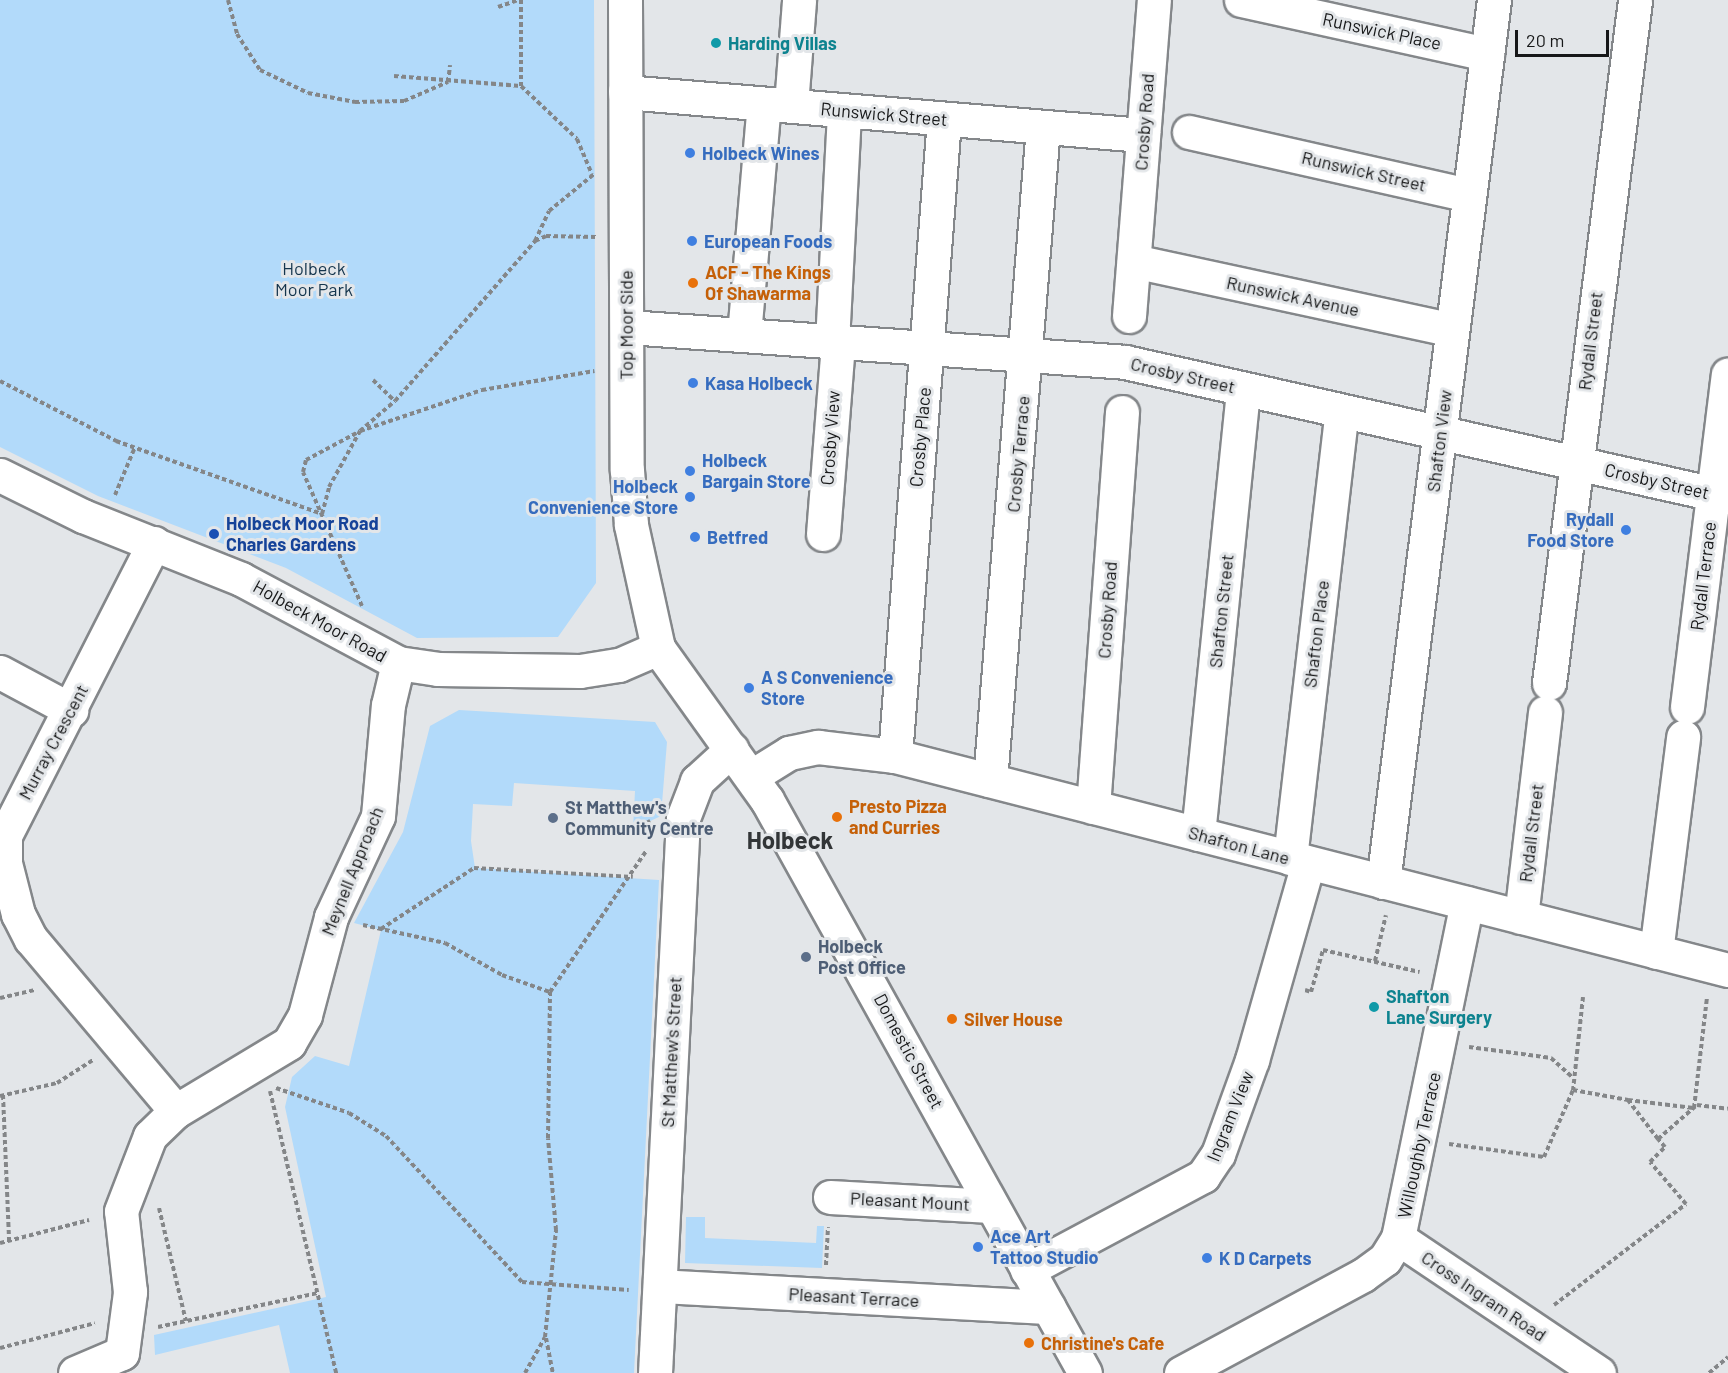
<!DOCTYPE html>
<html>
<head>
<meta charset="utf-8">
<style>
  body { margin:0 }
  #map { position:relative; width:1728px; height:1373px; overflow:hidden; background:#e3e6e9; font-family:Barlow,sans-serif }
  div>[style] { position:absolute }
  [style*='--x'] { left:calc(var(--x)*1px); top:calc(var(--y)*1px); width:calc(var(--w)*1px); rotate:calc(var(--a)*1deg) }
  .green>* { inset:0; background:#b2dafa }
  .path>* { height:4px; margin-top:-2px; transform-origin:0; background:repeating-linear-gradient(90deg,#848688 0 4.5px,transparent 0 7.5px) }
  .roads { filter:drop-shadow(2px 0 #84878a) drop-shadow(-2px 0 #84878a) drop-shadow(0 2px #84878a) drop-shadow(0 -2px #84878a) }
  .minor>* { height:33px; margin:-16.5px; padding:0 16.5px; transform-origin:16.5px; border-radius:16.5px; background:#fff }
  .dots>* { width:16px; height:16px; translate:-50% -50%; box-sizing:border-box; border:3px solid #e3e6e9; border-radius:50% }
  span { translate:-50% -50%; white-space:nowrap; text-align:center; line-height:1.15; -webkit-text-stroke:6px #e3e6e9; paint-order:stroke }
  .street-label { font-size:18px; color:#171819 }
  .culture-label { font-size:18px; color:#0d838f; font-weight:700 }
  .left { translate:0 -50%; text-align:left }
  .shop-label { font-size:18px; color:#366cbe; font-weight:700 }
  .right { translate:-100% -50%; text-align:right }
  .park-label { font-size:18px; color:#14354d }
  .food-label { font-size:18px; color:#c56008; font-weight:700 }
  .transit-label { font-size:18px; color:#164399; font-weight:700 }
  .service-label { font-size:18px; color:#4e5e75; font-weight:700 }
  .district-label { font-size:24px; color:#323537; font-weight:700 }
  .scale { position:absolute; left:1515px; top:30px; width:94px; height:27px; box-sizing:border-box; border:3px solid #171819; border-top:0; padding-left:8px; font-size:18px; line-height:21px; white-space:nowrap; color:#171819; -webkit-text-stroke:4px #e3e6e9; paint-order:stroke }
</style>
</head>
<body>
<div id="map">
  <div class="green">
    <i style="clip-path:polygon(0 0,594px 0,596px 583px,558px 637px,417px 638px,286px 568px,98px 496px,0 447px)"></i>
    <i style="clip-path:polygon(459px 710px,655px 722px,667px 742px,661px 816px,633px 829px,635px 791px,514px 783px,512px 806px,473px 804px,471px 841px,475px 868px,659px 880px,634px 1373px,290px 1373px,279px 1325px,155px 1355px,154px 1335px,326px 1297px,285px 1107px,292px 1077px,315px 1056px,349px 1066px,381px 930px,354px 923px,403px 832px,430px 726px)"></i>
    <i style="clip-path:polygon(686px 1217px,705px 1217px,705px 1238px,816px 1243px,817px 1226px,824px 1226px,822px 1268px,685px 1263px)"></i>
  </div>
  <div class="path">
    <i style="--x:228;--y:0;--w:35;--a:75"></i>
    <i style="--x:237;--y:34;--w:43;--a:57.4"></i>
    <i style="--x:260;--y:70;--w:53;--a:25.6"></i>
    <i style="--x:308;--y:93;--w:48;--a:10.8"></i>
    <i style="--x:355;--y:102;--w:49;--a:-1.2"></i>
    <i style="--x:404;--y:101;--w:48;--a:-23.4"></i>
    <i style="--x:448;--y:82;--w:17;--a:-83"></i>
    <i style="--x:521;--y:0;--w:86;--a:90"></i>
    <i style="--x:498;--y:7;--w:21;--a:-19"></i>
    <i style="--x:394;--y:76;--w:127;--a:4.5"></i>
    <i style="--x:521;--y:86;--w:77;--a:43.4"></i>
    <i style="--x:577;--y:139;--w:38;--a:67"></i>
    <i style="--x:535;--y:241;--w:33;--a:-65"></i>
    <i style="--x:549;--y:211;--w:58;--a:-39.4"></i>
    <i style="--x:373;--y:380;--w:30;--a:44"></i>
    <i style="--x:0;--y:381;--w:131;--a:27.3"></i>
    <i style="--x:116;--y:441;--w:219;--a:19.5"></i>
    <i style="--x:322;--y:514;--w:28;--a:-75"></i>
    <i style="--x:329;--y:487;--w:64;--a:-61"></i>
    <i style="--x:360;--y:431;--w:129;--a:-18.6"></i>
    <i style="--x:482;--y:390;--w:114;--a:-9.6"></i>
    <i style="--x:115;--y:495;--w:52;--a:-67.4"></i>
    <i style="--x:362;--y:606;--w:146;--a:-113.8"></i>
    <i style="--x:303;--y:472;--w:12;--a:-76"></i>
    <i style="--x:306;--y:460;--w:61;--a:-28.2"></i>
    <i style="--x:360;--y:431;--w:46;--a:-40.6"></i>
    <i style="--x:395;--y:401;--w:213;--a:-48.8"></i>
    <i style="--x:535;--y:241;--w:12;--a:-24"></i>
    <i style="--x:546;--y:236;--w:50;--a:1.1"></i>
    <i style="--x:633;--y:829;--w:19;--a:-25"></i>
    <i style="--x:363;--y:925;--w:84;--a:12.4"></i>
    <i style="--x:445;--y:943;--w:65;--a:29.3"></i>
    <i style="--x:502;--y:975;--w:51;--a:19.5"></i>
    <i style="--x:381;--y:929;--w:111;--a:-33.3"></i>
    <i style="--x:474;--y:868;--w:159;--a:3.2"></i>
    <i style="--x:1375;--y:961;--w:47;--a:-76.6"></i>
    <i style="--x:1305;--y:990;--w:6;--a:18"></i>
    <i style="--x:1311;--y:992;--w:44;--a:-74.1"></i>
    <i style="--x:1323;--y:950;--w:99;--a:12.8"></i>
    <i style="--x:1583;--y:997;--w:94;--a:96.1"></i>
    <i style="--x:1573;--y:1090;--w:56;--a:10.3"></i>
    <i style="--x:0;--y:998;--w:35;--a:-13"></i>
    <i style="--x:1469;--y:1047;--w:83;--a:7.6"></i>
    <i style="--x:1551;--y:1058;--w:30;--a:42"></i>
    <i style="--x:276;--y:1088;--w:77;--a:18.9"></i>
    <i style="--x:349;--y:1113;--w:44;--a:31.9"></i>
    <i style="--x:386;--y:1136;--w:200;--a:47"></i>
    <i style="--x:522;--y:1282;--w:107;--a:4.3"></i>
    <i style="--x:270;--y:1091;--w:290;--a:76.8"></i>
    <i style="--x:3;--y:1095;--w:146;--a:87.6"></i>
    <i style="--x:0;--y:1096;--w:58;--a:-12.8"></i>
    <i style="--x:57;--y:1083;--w:43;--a:-32.6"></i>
    <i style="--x:1658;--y:1139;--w:49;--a:-127.6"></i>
    <i style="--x:1628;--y:1100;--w:66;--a:6.9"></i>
    <i style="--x:1694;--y:1108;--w:111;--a:-83.3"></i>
    <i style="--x:1449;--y:1144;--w:96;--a:7.8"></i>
    <i style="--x:1544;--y:1157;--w:73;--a:-66.6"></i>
    <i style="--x:159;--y:1208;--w:116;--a:76.6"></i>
    <i style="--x:0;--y:1243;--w:92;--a:-14.5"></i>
    <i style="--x:826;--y:1265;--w:38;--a:-87"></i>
    <i style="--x:1554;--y:1305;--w:166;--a:-37.4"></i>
    <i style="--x:1686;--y:1204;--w:55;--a:-130.6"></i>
    <i style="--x:1650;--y:1162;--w:21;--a:-45"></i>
    <i style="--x:1665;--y:1147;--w:11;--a:-131"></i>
    <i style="--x:1658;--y:1139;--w:52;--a:-41.1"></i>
    <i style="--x:1697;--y:1105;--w:31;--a:7"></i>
    <i style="--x:158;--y:1327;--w:164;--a:-12"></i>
    <i style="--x:546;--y:1338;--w:36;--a:79"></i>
    <i style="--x:0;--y:1348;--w:98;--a:-14.7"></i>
    <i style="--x:525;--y:1373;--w:41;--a:-60.9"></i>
    <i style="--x:545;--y:1337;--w:108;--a:-84.1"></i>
    <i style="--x:556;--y:1230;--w:92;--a:-95"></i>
    <i style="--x:548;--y:1138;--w:146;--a:-89.2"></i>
    <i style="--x:550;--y:992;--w:172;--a:-55.7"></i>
    <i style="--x:1709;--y:1373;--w:25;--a:-40"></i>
  </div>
  <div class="roads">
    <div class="minor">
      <i style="--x:625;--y:0;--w:470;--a:89.8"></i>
      <i style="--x:627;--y:470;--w:55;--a:85.8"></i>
      <i style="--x:631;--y:525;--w:126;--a:77.6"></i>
      <i style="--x:658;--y:648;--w:187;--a:54.4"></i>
      <i style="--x:767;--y:800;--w:655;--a:60.97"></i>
      <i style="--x:1241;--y:0;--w:252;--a:12.4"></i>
      <i style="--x:625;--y:92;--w:520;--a:4.75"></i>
      <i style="--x:791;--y:105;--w:105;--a:-85.6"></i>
      <i style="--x:1189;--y:132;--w:287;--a:12.7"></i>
      <i style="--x:1134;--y:261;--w:325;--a:12.2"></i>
      <i style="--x:1129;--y:316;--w:317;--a:-85.5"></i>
      <i style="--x:627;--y:327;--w:499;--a:4"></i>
      <i style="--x:1125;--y:362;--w:618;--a:12.62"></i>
      <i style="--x:744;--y:335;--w:232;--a:-85.1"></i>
      <i style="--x:832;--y:342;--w:231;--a:-87"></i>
      <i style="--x:0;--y:475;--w:93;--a:26.3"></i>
      <i style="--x:83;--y:516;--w:170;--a:21.7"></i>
      <i style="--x:241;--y:579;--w:178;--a:28.1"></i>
      <i style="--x:398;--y:663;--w:40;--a:8.5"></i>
      <i style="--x:438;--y:669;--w:142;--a:0.8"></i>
      <i style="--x:580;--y:671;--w:39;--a:-9"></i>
      <i style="--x:619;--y:665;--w:43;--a:-23.6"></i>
      <i style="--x:823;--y:534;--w:193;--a:-85.5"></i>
      <i style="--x:154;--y:543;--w:328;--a:117"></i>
      <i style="--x:5;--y:835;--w:28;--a:90"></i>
      <i style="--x:5;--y:863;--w:53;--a:75.7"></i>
      <i style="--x:18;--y:914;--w:28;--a:63"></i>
      <i style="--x:31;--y:939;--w:225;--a:49.9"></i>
      <i style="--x:0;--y:672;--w:81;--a:28.2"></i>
      <i style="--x:1549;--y:683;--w:688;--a:-82.82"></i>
      <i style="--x:1687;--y:707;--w:335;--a:-83"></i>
      <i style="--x:895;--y:756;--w:639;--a:-85.6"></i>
      <i style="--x:752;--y:776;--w:44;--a:-31.9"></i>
      <i style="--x:789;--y:753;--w:30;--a:-12"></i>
      <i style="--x:818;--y:747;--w:78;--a:6.7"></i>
      <i style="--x:895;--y:756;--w:860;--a:14.41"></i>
      <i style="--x:990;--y:780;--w:655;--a:-85.36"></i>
      <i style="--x:1093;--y:807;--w:396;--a:-85.8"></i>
      <i style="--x:1198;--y:834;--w:447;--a:-84.2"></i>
      <i style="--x:1290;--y:858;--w:450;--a:-83.4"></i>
      <i style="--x:1383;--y:882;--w:889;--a:-82.83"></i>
      <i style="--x:1521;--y:917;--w:206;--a:-83.3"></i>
      <i style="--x:1656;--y:952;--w:217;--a:-82.8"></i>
      <i style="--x:830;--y:1197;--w:161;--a:3.2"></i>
      <i style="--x:1398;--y:1238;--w:242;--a:33.9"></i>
      <i style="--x:1027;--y:1270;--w:200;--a:-28.1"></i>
      <i style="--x:1203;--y:1176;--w:27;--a:-56"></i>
      <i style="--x:1218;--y:1154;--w:100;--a:-70.1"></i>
      <i style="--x:1252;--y:1060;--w:205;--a:-74.1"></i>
      <i style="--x:660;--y:1286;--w:389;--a:3.1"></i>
      <i style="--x:75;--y:1373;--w:51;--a:-23.1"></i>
      <i style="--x:122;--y:1353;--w:62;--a:-82.5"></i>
      <i style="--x:130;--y:1292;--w:81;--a:-96.3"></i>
      <i style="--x:121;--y:1211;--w:80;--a:-68.9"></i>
      <i style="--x:150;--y:1136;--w:36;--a:-44"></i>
      <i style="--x:176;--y:1111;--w:132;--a:-31"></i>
      <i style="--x:289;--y:1043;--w:32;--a:-60"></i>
      <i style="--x:305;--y:1015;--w:101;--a:-75.1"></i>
      <i style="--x:331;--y:917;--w:111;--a:-65"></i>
      <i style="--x:378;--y:816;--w:111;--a:-84.9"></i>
      <i style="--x:388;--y:705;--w:43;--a:-76.6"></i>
      <i style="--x:655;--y:1373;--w:556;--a:-87.11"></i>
      <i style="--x:683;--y:818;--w:40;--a:-69"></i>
      <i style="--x:697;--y:781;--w:47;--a:-42.4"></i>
      <i style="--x:1181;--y:1373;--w:207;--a:-28.3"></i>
      <i style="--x:1363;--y:1275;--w:27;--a:-36"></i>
      <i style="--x:1385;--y:1259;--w:25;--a:-58"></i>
      <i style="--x:1398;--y:1238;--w:342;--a:-78.4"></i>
    </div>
  </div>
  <div class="dots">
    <i style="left:716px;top:43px;background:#0f9aa8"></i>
    <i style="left:690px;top:153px;background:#3f7fe0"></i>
    <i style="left:692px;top:241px;background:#3f7fe0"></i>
    <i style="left:693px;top:283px;background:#e8710a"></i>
    <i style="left:693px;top:383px;background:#3f7fe0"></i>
    <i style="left:690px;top:471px;background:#3f7fe0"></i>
    <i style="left:690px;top:497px;background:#3f7fe0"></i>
    <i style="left:1626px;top:530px;background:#3f7fe0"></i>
    <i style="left:214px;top:534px;background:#1a4fb4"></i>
    <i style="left:695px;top:537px;background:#3f7fe0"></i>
    <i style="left:749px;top:688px;background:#3f7fe0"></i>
    <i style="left:837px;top:817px;background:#e8710a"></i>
    <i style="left:553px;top:818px;background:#5c6f8a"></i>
    <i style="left:806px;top:957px;background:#5c6f8a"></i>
    <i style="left:1374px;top:1007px;background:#0f9aa8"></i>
    <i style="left:952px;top:1019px;background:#e8710a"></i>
    <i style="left:978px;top:1247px;background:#3f7fe0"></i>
    <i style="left:1207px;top:1258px;background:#3f7fe0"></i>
    <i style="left:1029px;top:1343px;background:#e8710a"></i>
  </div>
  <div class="street-label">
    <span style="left:1382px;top:31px;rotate:12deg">Runswick Place</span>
    <span style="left:884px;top:114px;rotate:5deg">Runswick Street</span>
    <span style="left:1144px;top:122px;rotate:-86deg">Crosby Road</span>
    <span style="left:1364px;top:171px;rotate:13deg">Runswick Street</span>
    <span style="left:1293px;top:296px;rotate:12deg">Runswick Avenue</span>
    <span style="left:626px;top:325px;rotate:-90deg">Top Moor Side</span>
    <span style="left:1590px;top:341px;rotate:-83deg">Rydall Street</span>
    <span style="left:1183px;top:375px;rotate:13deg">Crosby Street</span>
    <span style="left:920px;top:437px;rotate:-85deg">Crosby Place</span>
    <span style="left:830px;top:438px;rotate:-86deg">Crosby View</span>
    <span style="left:1439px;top:441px;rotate:-83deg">Shafton View</span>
    <span style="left:1018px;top:454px;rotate:-85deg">Crosby Terrace</span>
    <span style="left:1657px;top:481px;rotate:13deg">Crosby Street</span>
    <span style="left:1703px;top:576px;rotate:-83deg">Rydall Terrace</span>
    <span style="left:1107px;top:610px;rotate:-86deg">Crosby Road</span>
    <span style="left:1221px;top:611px;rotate:-84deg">Shafton Street</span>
    <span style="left:320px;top:621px;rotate:29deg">Holbeck Moor Road</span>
    <span style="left:1316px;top:634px;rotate:-83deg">Shafton Place</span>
    <span style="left:53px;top:742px;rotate:-62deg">Murray Crescent</span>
    <span style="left:1531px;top:833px;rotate:-83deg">Rydall Street</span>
    <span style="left:1239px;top:845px;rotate:15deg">Shafton Lane</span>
    <span style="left:352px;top:871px;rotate:-68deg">Meynell Approach</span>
    <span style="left:909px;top:1051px;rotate:62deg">Domestic Street</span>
    <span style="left:671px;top:1052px;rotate:-87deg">St Matthew's Street</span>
    <span style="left:1230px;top:1116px;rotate:-68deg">Ingram View</span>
    <span style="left:1419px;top:1145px;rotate:-78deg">Willoughby Terrace</span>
    <span style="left:910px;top:1201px;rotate:3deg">Pleasant Mount</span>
    <span style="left:1484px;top:1296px;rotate:34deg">Cross Ingram Road</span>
    <span style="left:854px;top:1297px;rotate:3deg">Pleasant Terrace</span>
  </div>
  <div class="culture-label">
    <span class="left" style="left:728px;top:43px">Harding Villas</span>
    <span class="left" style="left:1386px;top:1007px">Shafton<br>Lane Surgery</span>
  </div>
  <div class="shop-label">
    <span class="left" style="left:702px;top:153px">Holbeck Wines</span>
    <span class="left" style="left:704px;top:241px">European Foods</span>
    <span class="left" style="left:705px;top:383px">Kasa Holbeck</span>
    <span class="left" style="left:702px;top:471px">Holbeck<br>Bargain Store</span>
    <span class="right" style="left:678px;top:497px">Holbeck<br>Convenience Store</span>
    <span class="right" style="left:1614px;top:530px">Rydall<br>Food Store</span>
    <span class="left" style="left:707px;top:537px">Betfred</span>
    <span class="left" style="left:761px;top:688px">A S Convenience<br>Store</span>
    <span class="left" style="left:990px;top:1247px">Ace Art<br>Tattoo Studio</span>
    <span class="left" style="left:1219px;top:1258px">K D Carpets</span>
  </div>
  <div class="park-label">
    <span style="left:314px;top:279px">Holbeck<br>Moor Park</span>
  </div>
  <div class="food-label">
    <span class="left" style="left:705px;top:283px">ACF - The Kings<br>Of Shawarma</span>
    <span class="left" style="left:849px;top:817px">Presto Pizza<br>and Curries</span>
    <span class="left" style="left:964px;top:1019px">Silver House</span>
    <span class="left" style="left:1041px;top:1343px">Christine's Cafe</span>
  </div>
  <div class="transit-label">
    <span class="left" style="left:226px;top:534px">Holbeck Moor Road<br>Charles Gardens</span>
  </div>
  <div class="service-label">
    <span class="left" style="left:565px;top:818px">St Matthew's<br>Community Centre</span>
    <span class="left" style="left:818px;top:957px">Holbeck<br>Post Office</span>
  </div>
  <div class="district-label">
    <span style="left:790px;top:840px">Holbeck</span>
  </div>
  <div class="scale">20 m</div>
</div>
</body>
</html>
